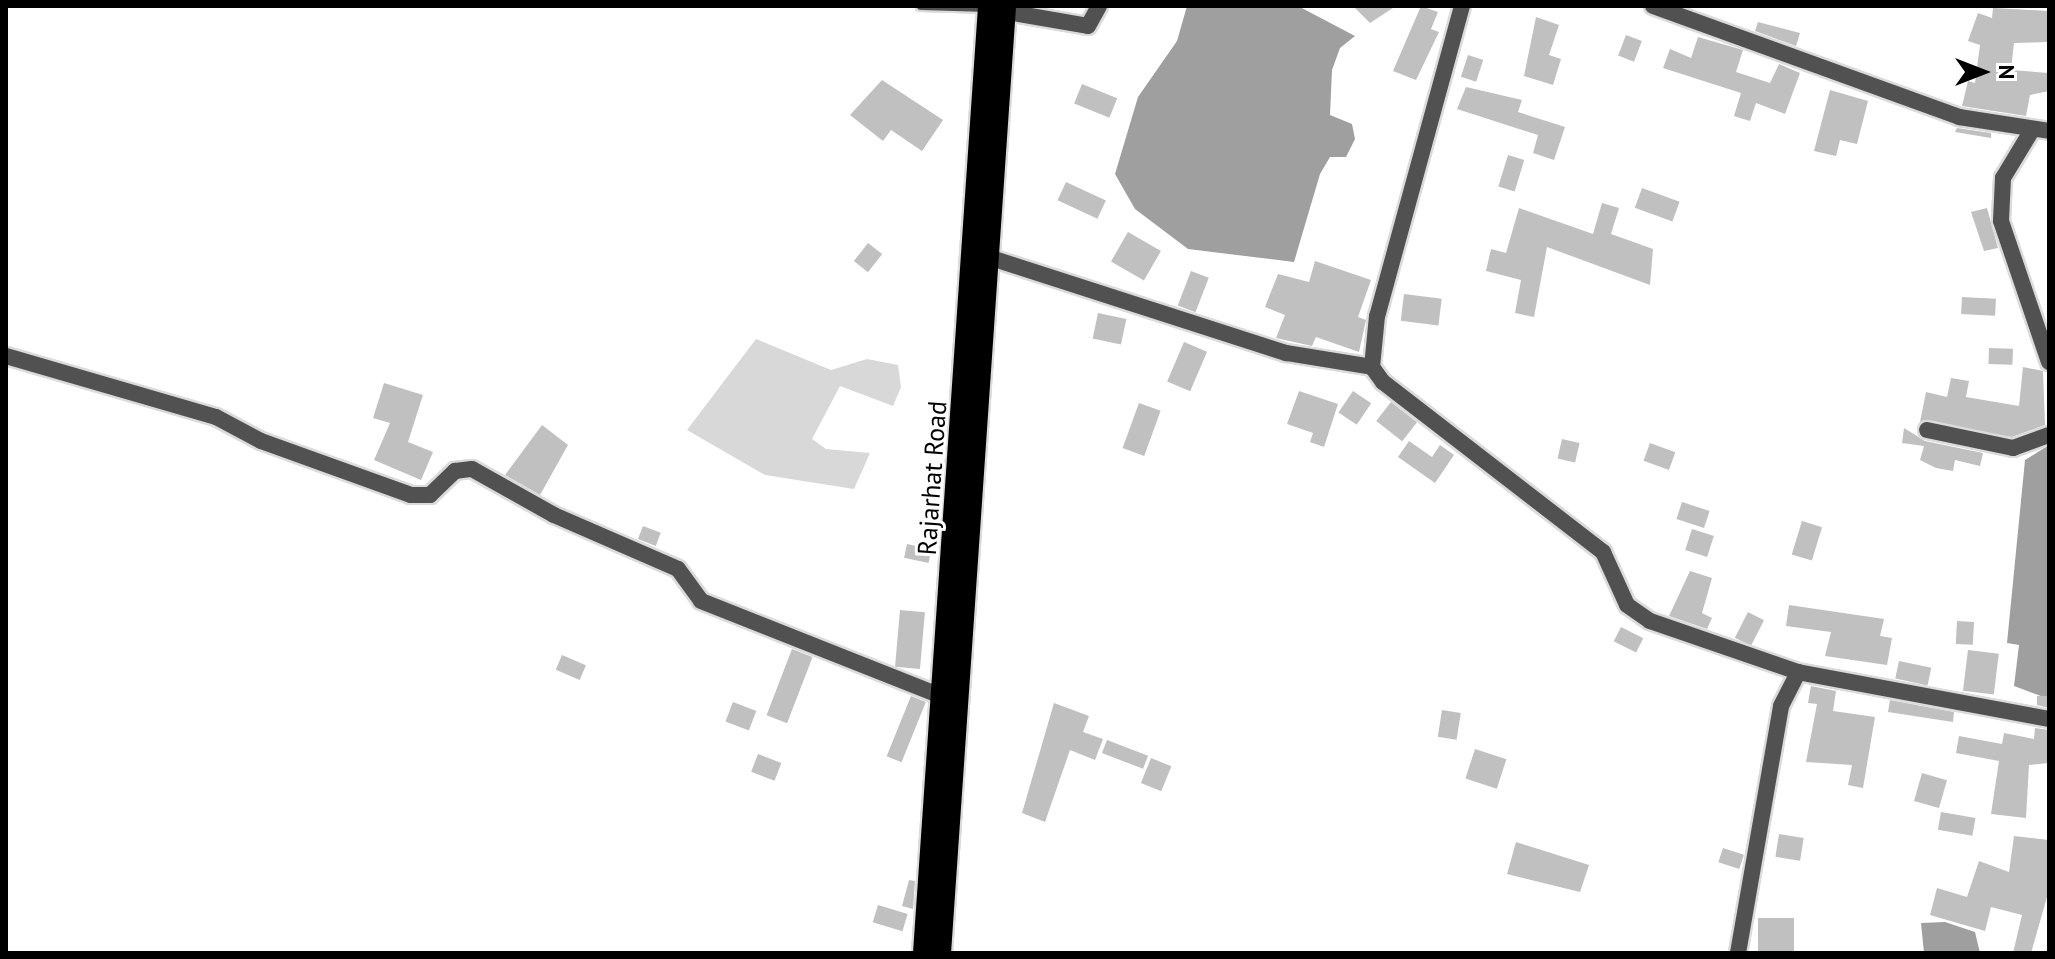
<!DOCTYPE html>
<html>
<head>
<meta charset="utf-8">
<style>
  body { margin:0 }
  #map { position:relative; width:2055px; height:959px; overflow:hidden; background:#fff; font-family:"PT Sans",sans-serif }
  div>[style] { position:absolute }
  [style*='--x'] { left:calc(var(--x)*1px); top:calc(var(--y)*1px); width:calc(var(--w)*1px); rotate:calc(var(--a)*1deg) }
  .green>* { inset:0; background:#d8d8d8 }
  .water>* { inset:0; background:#9f9f9f }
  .building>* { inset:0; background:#c0c0c0; transform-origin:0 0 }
  .roads { filter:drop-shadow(2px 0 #dbdbdb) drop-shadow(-2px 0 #dbdbdb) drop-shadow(0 2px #dbdbdb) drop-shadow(0 -2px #dbdbdb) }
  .lane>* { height:8px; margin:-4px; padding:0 4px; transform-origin:4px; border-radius:4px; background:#515151 }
  .street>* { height:16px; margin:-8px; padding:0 8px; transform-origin:8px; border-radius:8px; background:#515151 }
  .primary>* { height:20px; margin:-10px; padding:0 10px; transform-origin:10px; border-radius:10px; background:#000 }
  span { translate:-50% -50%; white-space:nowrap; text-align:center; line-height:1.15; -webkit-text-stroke:6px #fff; paint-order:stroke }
  .street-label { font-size:26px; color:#000 }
  .frame { position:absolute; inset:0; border:8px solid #000; pointer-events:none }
  .north { position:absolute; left:1943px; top:32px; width:80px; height:80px; -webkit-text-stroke:6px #fff; paint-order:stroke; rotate:90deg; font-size:22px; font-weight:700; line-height:32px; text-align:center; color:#000 }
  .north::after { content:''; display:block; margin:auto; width:28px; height:36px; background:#000; clip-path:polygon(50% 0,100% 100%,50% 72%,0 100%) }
</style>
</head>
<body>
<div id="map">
  <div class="green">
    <i style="clip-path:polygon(756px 339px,831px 370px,867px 359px,898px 365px,901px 387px,893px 406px,840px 386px,812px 439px,826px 449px,870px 453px,854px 489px,765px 475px,687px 430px)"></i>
  </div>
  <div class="water">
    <i style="clip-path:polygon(1187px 6px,1298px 6px,1355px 36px,1340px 48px,1332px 70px,1330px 115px,1352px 124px,1355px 139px,1346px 157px,1330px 157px,1320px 174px,1294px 262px,1188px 249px,1135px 209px,1115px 174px,1138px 97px,1177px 41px)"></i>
    <i style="clip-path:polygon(2049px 445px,2049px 699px,2014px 686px,2019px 645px,2007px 643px,2025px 460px)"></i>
    <i style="clip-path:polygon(1945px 922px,1975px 932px,1980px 953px,1924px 953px,1921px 923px)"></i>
  </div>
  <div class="building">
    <i style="clip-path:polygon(1353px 6px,1396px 6px,1370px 23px)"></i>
    <i style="clip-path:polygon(1421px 6px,1438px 12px,1431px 29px,1439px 32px,1416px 80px,1393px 71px)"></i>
    <i style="clip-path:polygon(1993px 8px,2049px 11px,2048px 42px,2014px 43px,2011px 70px,2049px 73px,2049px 91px,2030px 95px,2026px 116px,1962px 106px,1968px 81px,1975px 83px,1980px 45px,1968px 41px,1978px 13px,1992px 18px)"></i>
    <i style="clip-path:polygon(1536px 17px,1559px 25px,1549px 55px,1561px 59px,1553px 85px,1524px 76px)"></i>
    <i style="clip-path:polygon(1758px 22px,1800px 33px,1796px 46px,1755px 31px)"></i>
    <i style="left:1626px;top:35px;width:17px;height:22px;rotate:21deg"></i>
    <i style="clip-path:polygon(1698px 37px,1743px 50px,1736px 72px,1770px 83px,1779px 64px,1800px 73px,1785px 114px,1756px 103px,1750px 121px,1734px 116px,1741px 93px,1663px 68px,1670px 49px,1691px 58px)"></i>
    <i style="left:1468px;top:55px;width:16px;height:23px;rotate:18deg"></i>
    <i style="clip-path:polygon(882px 80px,943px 120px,922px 151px,891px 130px,883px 141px,850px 115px)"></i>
    <i style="left:1082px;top:84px;width:38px;height:21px;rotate:22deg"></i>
    <i style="clip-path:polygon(1466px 87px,1522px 100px,1518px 112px,1565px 127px,1554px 160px,1533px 153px,1538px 135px,1457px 109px)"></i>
    <i style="clip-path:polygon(1830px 90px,1868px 101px,1857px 144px,1840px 140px,1836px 156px,1814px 151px)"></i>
    <i style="clip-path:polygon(1957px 128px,1991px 133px,1991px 138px,1955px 132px)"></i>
    <i style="left:1508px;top:155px;width:17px;height:33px;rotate:17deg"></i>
    <i style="left:1066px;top:182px;width:44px;height:20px;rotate:25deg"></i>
    <i style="left:1642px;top:188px;width:40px;height:21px;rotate:20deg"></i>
    <i style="clip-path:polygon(1602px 203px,1619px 208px,1611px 234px,1653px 249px,1650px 285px,1547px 247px,1534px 317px,1515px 313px,1521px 280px,1486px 271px,1491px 249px,1506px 253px,1519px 208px,1593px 234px)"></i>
    <i style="clip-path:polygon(1987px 208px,1998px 248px,1984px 251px,1971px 212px)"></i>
    <i style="left:1128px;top:232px;width:38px;height:34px;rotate:30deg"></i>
    <i style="left:868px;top:243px;width:18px;height:23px;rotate:38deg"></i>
    <i style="clip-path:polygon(1315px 261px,1371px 280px,1358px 317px,1366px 320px,1359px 352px,1316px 337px,1312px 346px,1276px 338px,1285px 315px,1265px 307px,1278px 274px,1309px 282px)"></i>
    <i style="left:1191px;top:271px;width:19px;height:37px;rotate:21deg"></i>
    <i style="left:1404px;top:294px;width:38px;height:27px;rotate:7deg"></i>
    <i style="left:1962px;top:297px;width:34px;height:17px;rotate:3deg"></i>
    <i style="left:1098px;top:313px;width:29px;height:26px;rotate:12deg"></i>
    <i style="left:1184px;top:342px;width:25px;height:43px;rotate:23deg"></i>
    <i style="left:1989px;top:348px;width:24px;height:16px;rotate:2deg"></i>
    <i style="clip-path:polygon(2023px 367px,2043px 371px,2045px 425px,2012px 437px,1920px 422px,1926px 392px,1947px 397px,1951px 378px,1969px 381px,1966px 397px,2019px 406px)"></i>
    <i style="clip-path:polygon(384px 383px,423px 395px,408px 442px,433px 452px,421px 480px,374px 460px,390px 423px,373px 418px)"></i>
    <i style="clip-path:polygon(1299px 391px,1338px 404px,1324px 447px,1310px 442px,1313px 433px,1287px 424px)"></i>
    <i style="left:1353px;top:391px;width:22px;height:26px;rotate:34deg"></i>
    <i style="left:1391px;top:402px;width:33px;height:24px;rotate:38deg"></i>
    <i style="left:1139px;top:403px;width:23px;height:48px;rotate:20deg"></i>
    <i style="clip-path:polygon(542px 425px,568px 445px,540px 495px,505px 475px)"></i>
    <i style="clip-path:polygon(1904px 428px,1925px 441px,1983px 453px,1980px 466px,1955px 460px,1953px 471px,1936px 468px,1920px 460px,1924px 446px,1902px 443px)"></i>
    <i style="left:1562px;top:439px;width:18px;height:20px;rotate:13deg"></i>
    <i style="clip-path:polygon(1409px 441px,1432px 457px,1440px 445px,1454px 455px,1435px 483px,1398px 457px)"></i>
    <i style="left:1650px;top:443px;width:27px;height:19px;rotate:20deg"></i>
    <i style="left:1682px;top:502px;width:29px;height:18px;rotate:18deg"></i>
    <i style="left:1802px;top:521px;width:21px;height:35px;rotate:17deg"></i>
    <i style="left:643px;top:526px;width:19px;height:14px;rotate:21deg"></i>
    <i style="left:1692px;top:529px;width:23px;height:22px;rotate:18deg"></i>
    <i style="left:907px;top:544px;width:25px;height:14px;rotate:12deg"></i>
    <i style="clip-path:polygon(1690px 571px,1712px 578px,1702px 613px,1712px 618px,1707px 629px,1669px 616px)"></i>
    <i style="clip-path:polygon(1789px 605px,1884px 619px,1880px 636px,1892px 638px,1887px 665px,1825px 656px,1831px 632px,1786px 626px)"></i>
    <i style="left:900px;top:610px;width:25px;height:57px;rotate:5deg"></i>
    <i style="left:1748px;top:612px;width:18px;height:29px;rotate:27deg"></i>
    <i style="left:1957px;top:621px;width:17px;height:23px;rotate:3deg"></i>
    <i style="left:1621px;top:627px;width:25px;height:16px;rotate:27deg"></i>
    <i style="left:792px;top:649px;width:22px;height:71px;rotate:21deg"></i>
    <i style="left:1968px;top:650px;width:31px;height:41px;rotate:7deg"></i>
    <i style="left:562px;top:655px;width:26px;height:16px;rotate:23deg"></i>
    <i style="left:1899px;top:661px;width:33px;height:18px;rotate:12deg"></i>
    <i style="clip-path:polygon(1811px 686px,1836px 691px,1833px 711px,1875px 717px,1863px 788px,1848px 785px,1852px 765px,1806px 762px,1817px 704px,1808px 703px)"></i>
    <i style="left:911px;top:696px;width:16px;height:65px;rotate:22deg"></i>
    <i style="clip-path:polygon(2037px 696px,2049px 696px,2049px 708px,2037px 705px)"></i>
    <i style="clip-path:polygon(1890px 700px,1954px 712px,1953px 722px,1888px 712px)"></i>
    <i style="left:733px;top:702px;width:25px;height:21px;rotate:21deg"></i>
    <i style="clip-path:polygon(1054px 703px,1089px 716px,1083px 732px,1103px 739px,1095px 760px,1070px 750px,1045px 822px,1022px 813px)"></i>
    <i style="left:1442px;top:710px;width:19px;height:27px;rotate:9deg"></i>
    <i style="clip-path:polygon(2035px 728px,2049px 730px,2049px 763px,2029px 765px,2026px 818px,1991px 814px,1999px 761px,1956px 753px,1959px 736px,2002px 744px,2004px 733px,2034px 739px)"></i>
    <i style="left:1107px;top:740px;width:44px;height:14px;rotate:21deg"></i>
    <i style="left:1475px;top:749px;width:33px;height:31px;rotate:18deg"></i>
    <i style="left:758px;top:754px;width:25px;height:19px;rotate:21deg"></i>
    <i style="left:1151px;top:758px;width:22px;height:27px;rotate:22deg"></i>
    <i style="left:1922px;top:773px;width:26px;height:29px;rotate:16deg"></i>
    <i style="left:1941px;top:812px;width:35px;height:18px;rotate:10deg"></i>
    <i style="left:1779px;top:834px;width:25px;height:23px;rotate:9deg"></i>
    <i style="clip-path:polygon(2014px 836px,2049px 840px,2049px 890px,2031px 953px,2013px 953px,2022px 915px,1991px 907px,1985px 931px,1930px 915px,1937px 888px,1967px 897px,1979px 861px,2009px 872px)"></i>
    <i style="clip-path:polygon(1516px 842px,1589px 865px,1580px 892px,1507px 874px)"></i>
    <i style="left:1723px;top:848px;width:22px;height:15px;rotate:18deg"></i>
    <i style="clip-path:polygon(909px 880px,915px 881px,913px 909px,902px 906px)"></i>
    <i style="left:878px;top:905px;width:31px;height:18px;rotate:17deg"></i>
    <i style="left:1758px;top:918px;width:36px;height:35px"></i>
  </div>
  <div class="roads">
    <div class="lane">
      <i style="--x:921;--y:6;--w:66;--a:1.7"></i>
    </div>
    <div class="street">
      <i style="--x:1462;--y:6;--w:321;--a:105.3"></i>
      <i style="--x:1377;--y:316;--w:51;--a:95.6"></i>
      <i style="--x:1372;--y:367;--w:19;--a:54"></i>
      <i style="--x:1383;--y:382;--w:278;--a:37.7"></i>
      <i style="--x:1603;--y:552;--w:58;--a:65.6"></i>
      <i style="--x:1627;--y:605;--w:28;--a:35"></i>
      <i style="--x:1650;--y:621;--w:157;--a:19"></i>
      <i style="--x:1798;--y:672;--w:255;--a:10.6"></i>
      <i style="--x:1653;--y:6;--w:326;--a:19.9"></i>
      <i style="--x:1959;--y:117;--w:91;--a:8.8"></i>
      <i style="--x:996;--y:10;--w:93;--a:9.9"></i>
      <i style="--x:1088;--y:26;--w:23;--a:-61"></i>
      <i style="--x:2032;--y:130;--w:56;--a:121.1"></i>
      <i style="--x:2003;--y:178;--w:43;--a:92.7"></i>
      <i style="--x:2001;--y:221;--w:149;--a:71.2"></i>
      <i style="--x:979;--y:254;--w:323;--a:17.9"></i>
      <i style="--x:1286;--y:353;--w:87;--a:9.2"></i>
      <i style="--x:6;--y:356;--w:219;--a:16.2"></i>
      <i style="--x:216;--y:417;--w:51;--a:28.1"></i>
      <i style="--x:261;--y:441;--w:159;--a:19.8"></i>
      <i style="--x:411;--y:495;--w:19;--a:0"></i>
      <i style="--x:430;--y:495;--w:35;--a:-44"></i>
      <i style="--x:455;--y:471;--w:17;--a:-7"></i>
      <i style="--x:472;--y:469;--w:94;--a:29.3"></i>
      <i style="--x:554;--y:515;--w:135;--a:23.5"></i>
      <i style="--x:678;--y:569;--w:39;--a:54"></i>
      <i style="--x:701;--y:601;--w:260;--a:21.6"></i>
      <i style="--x:1927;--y:430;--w:88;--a:11.8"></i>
      <i style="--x:2013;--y:448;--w:38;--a:-20"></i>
      <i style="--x:1738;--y:953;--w:251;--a:-80.1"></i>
      <i style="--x:1781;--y:706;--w:38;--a:-63"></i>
    </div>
    <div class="primary">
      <i style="--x:923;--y:953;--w:949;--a:-86.07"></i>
      <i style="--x:941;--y:953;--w:949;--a:-86.07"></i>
    </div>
  </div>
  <div class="street-label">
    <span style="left:932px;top:478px;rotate:-86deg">Rajarhat Road</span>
  </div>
  <div class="frame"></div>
  <div class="north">N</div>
</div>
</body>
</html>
